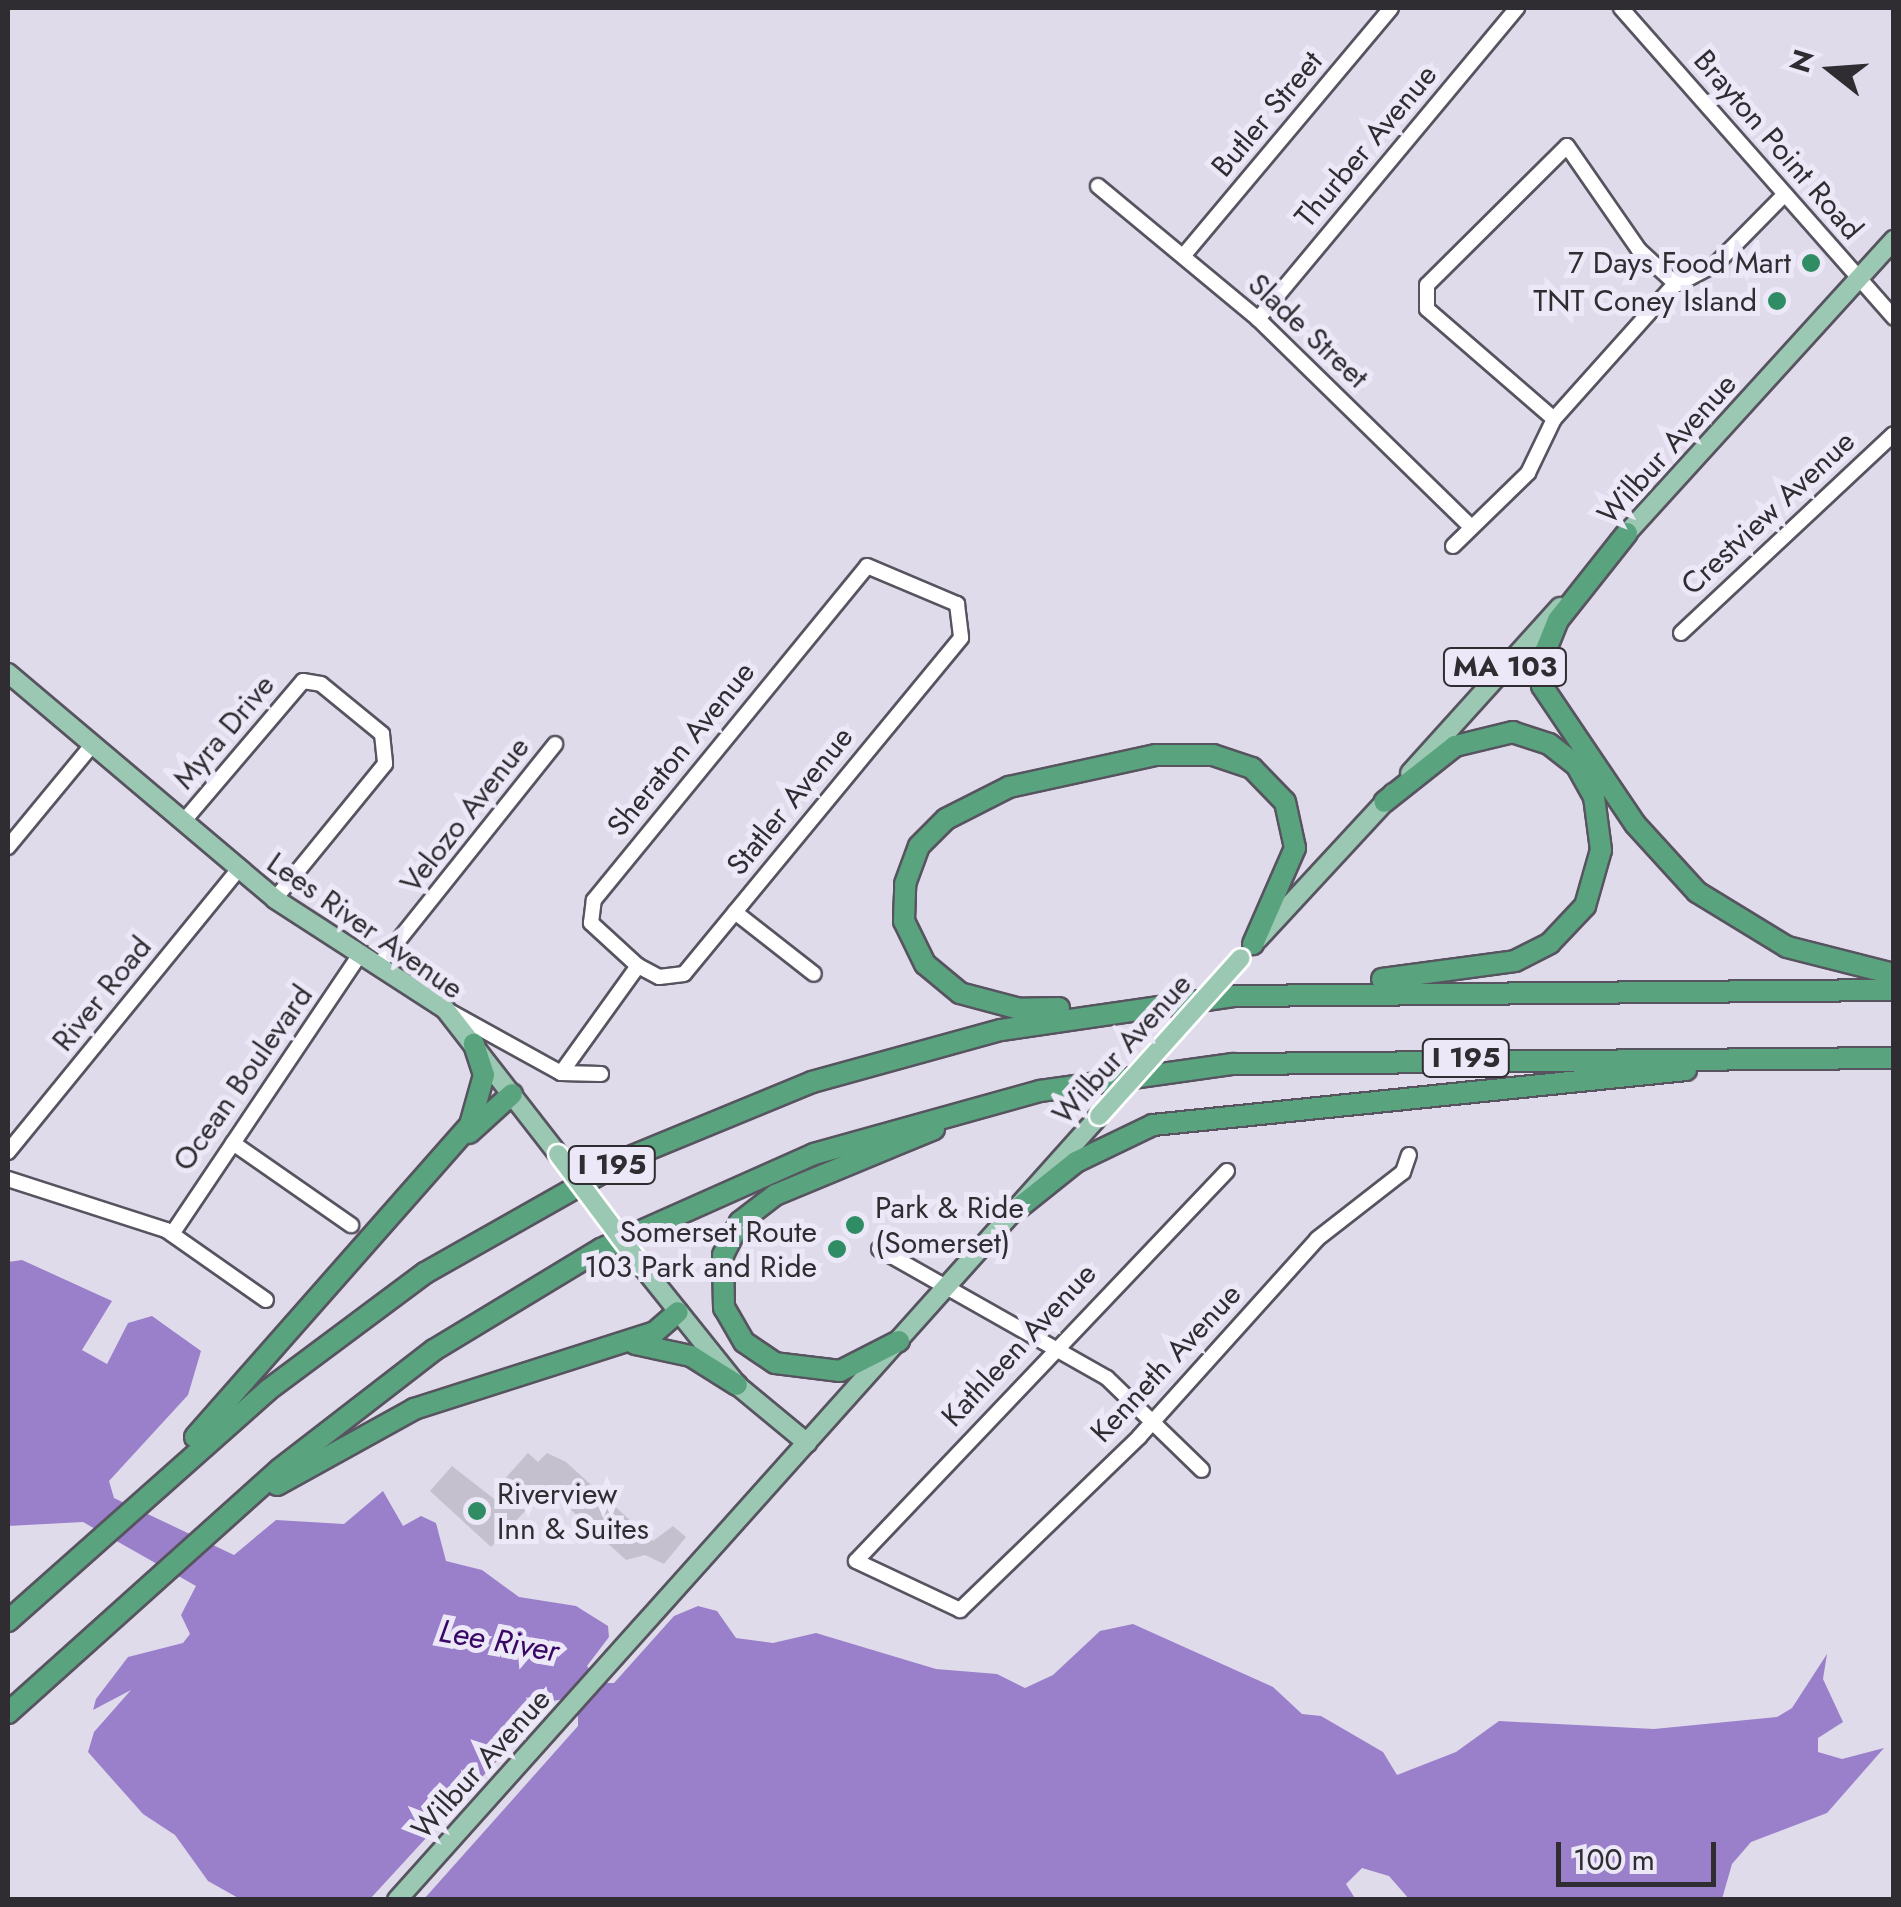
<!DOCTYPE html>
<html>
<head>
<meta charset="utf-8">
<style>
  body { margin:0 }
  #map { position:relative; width:1901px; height:1907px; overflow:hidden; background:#e0dbea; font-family:Jost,sans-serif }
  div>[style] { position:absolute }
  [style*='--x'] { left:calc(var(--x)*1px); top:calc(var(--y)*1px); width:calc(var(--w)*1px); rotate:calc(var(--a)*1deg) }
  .water>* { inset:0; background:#9a7fca }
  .building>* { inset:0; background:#c4c0ce }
  .roads { filter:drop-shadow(2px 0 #575460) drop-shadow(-2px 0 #575460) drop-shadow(0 2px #575460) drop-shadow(0 -2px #575460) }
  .minor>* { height:14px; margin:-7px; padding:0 7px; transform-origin:7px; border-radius:7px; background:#fff }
  .major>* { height:18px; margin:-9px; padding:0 9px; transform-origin:9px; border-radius:9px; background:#9bc8b2 }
  .highway>* { height:20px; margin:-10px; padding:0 10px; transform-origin:10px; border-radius:10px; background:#59a47f }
  .bridges { filter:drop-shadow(2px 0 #fff) drop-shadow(-2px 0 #fff) drop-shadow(0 2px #fff) drop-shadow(0 -2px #fff) }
  .major-bridge>* { height:18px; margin:-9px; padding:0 9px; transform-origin:9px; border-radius:9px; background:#9bc8b2 }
  .dots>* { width:28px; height:28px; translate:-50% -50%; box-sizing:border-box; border:5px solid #ede8f7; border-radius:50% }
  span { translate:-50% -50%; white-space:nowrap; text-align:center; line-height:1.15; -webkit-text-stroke:10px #ede8f7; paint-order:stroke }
  .shield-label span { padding:2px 8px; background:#ede8f7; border:2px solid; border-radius:8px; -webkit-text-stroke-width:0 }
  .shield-label { font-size:28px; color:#2f2d32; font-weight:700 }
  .street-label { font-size:30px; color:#2f2d32 }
  .poi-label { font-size:30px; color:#2f2d32 }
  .right { translate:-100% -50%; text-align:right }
  .left { translate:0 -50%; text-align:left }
  .water-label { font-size:32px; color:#380765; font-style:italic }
  .frame { position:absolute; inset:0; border:10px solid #2f2d32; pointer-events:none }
  .north { position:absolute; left:1781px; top:20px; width:100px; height:100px; -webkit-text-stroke:8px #ede8f7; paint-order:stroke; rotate:287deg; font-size:28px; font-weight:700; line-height:40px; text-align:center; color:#2f2d32 }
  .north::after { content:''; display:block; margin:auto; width:35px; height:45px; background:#2f2d32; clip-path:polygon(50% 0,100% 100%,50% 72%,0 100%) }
  .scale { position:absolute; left:1556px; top:1842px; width:160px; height:45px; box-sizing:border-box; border:5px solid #2f2d32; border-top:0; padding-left:12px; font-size:30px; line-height:35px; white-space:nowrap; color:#2f2d32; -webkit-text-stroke:8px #ede8f7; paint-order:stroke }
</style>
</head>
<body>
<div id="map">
  <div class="water">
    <i style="clip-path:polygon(22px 1260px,112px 1301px,82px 1350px,107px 1364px,128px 1323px,152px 1316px,201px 1351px,188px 1395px,109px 1481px,114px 1498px,234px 1555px,276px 1520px,344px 1524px,383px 1491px,403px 1526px,421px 1516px,436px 1523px,446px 1561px,482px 1570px,519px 1597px,576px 1606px,608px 1626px,609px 1637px,587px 1666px,599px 1683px,614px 1683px,674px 1616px,698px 1606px,717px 1611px,736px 1638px,773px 1643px,816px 1633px,936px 1669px,997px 1674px,1025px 1688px,1053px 1675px,1100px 1631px,1133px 1624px,1273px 1687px,1302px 1714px,1321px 1716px,1383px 1752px,1397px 1775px,1456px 1752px,1499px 1721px,1654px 1729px,1777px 1717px,1792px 1708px,1827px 1654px,1823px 1679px,1843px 1722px,1818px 1738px,1818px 1752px,1842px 1759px,1884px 1748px,1827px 1813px,1751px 1842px,1732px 1864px,1722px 1899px,1409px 1899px,1389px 1876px,1362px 1868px,1346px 1884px,1356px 1900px,424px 1899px,578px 1726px,578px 1711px,565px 1699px,552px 1701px,370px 1899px,240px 1899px,208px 1881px,175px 1835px,143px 1814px,88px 1752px,94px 1732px,131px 1690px,93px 1710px,96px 1699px,128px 1657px,183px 1643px,190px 1634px,181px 1615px,196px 1586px,83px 1522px,8px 1526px,8px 1262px)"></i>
  </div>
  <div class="building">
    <i style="clip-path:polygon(528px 1453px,538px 1462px,547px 1453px,566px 1462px,653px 1541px,673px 1526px,686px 1537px,664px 1564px,645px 1555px,626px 1560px,547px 1488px,491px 1547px,430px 1491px,452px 1466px,498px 1502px,509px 1489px,502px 1482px)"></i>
  </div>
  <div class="roads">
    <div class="minor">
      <i style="--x:1621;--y:8;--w:413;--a:48.6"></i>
      <i style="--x:1098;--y:186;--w:208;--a:39.7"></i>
      <i style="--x:1258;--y:319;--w:296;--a:44.3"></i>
      <i style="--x:1184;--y:255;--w:322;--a:-50"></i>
      <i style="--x:1258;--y:319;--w:405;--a:-50.2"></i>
      <i style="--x:1554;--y:419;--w:168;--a:-139.1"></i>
      <i style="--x:1427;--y:309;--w:24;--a:-90"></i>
      <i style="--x:1427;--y:285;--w:197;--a:-44.8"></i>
      <i style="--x:1567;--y:146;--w:126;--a:55.3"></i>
      <i style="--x:1639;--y:250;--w:50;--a:42.6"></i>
      <i style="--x:1453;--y:546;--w:105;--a:-44.2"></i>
      <i style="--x:1528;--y:473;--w:60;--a:-64.3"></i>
      <i style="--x:1554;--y:419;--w:177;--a:-48.2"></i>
      <i style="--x:1672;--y:287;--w:50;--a:-27.6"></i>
      <i style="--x:1716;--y:264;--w:97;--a:-45.4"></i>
      <i style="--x:867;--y:566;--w:98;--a:22.9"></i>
      <i style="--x:957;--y:604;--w:34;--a:83"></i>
      <i style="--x:961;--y:638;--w:435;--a:129.5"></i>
      <i style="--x:684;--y:974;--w:25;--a:173"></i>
      <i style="--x:659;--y:977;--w:24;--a:-152"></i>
      <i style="--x:638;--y:966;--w:64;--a:-137.5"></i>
      <i style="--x:591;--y:923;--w:23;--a:-83"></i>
      <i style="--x:594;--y:900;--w:431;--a:-50.7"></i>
      <i style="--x:1681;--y:633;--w:291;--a:-43.1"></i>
      <i style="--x:183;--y:822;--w:185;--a:-49.6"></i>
      <i style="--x:303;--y:681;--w:18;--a:9"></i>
      <i style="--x:321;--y:684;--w:79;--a:39.3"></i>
      <i style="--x:382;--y:734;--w:30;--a:84"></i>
      <i style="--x:385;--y:764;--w:174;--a:129.2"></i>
      <i style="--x:8;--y:847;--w:134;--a:-50.5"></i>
      <i style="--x:735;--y:912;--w:100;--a:38.1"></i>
      <i style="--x:378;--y:966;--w:284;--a:-51.4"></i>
      <i style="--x:447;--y:1010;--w:130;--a:28.9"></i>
      <i style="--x:561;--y:1073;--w:40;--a:1.4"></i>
      <i style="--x:561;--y:1073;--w:132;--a:-54.3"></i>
      <i style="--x:233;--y:1143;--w:144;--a:34.8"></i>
      <i style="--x:8;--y:1152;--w:364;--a:-50.8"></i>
      <i style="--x:1227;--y:1171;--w:538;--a:133.57"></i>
      <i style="--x:856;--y:1561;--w:115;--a:25.2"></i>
      <i style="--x:960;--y:1610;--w:249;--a:-44"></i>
      <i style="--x:1139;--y:1437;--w:266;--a:-48"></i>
      <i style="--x:1317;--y:1239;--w:109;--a:-37.9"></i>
      <i style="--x:1403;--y:1172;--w:18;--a:-71"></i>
      <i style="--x:8;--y:1179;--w:166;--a:17.9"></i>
      <i style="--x:166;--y:1230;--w:122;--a:35"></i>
      <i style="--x:172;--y:1234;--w:337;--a:-56.1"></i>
      <i style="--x:879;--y:1249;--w:262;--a:29.5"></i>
      <i style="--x:1107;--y:1378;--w:132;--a:44.1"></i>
    </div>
    <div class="major">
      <i style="--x:1618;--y:543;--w:410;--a:-47.7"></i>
      <i style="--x:8;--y:673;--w:350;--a:40.2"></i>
      <i style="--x:275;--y:899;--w:202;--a:32.9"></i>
      <i style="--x:445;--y:1009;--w:184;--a:52.1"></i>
      <i style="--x:1410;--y:773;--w:224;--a:-47.9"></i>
      <i style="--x:1258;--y:939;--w:199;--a:-47.2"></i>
      <i style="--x:641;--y:1265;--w:154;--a:51.3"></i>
      <i style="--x:737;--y:1385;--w:91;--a:39.6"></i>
      <i style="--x:397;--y:1900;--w:1052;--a:-48.16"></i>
    </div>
    <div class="highway">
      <i style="--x:1627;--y:533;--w:111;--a:128.4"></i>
      <i style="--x:1558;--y:620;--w:51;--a:112"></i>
      <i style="--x:1539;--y:667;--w:19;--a:81"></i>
      <i style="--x:1542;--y:686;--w:166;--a:56"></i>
      <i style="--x:1635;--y:824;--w:92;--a:47.6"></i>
      <i style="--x:1697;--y:892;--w:105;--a:31.4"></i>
      <i style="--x:1787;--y:947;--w:110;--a:14.2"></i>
      <i style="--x:1382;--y:979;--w:134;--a:-7.7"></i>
      <i style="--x:1515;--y:961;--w:39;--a:-27"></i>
      <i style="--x:1550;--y:943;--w:51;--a:-46.6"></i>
      <i style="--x:1585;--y:906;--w:58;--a:-74.1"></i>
      <i style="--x:1601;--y:850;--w:53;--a:-97.5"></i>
      <i style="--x:1594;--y:797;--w:37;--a:-119"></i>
      <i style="--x:1576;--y:765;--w:34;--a:-142"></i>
      <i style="--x:1549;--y:744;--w:38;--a:-162"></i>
      <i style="--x:1513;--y:732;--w:60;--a:166.4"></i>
      <i style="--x:1455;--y:746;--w:90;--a:141.7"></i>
      <i style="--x:1059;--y:1008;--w:39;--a:179"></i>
      <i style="--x:1020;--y:1009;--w:62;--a:-165.1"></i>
      <i style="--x:960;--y:993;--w:45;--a:-140.4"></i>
      <i style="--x:925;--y:964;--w:48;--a:-116"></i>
      <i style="--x:904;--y:921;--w:37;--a:-88"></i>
      <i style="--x:905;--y:884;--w:40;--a:-69.8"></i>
      <i style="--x:919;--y:846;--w:38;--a:-45"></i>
      <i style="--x:946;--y:819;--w:71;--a:-26.9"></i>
      <i style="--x:1009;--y:787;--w:150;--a:-12.3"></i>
      <i style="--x:1156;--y:755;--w:57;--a:0"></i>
      <i style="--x:1213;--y:755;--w:41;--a:18.4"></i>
      <i style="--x:1252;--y:768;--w:47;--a:45.9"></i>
      <i style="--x:1285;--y:802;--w:47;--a:77.7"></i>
      <i style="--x:1295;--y:848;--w:105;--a:113.6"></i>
      <i style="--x:469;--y:1133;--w:58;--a:-42.2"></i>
      <i style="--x:1021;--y:1206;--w:70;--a:-38.7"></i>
      <i style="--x:1076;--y:1162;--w:85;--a:-25.7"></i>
      <i style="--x:1153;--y:1125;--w:536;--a:-5.89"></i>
      <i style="--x:899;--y:1341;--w:66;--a:153"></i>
      <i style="--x:840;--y:1371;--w:65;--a:-173"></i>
      <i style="--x:775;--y:1363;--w:37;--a:-146"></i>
      <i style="--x:744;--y:1342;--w:39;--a:-120"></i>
      <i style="--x:724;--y:1308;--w:53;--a:-91.1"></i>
      <i style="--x:723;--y:1255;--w:37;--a:-63"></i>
      <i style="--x:740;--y:1222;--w:44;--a:-37.6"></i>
      <i style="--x:775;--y:1195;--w:172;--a:-22.5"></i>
      <i style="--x:635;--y:1344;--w:57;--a:12.1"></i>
      <i style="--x:691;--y:1356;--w:54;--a:32.2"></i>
      <i style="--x:195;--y:1437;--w:416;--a:-48.6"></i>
      <i style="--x:470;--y:1125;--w:52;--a:-74.4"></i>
      <i style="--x:484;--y:1075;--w:33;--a:-108"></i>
      <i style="--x:277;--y:1485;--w:157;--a:-29"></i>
      <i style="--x:414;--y:1409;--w:253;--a:-17.7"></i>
      <i style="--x:655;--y:1332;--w:30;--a:-41"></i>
      <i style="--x:8;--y:1621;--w:348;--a:-41.6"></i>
      <i style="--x:268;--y:1390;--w:196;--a:-36.7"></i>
      <i style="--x:425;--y:1273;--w:236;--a:-29.5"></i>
      <i style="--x:630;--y:1157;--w:197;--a:-22.4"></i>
      <i style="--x:812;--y:1082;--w:196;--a:-15.4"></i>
      <i style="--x:1001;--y:1030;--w:235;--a:-8.3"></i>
      <i style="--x:1234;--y:996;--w:660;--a:-0.52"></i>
      <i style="--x:8;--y:1713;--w:365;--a:-41.9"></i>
      <i style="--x:280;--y:1469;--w:195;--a:-37.7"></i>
      <i style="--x:434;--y:1350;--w:195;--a:-31.2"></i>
      <i style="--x:601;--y:1249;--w:233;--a:-24"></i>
      <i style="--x:814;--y:1154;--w:235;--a:-15.6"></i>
      <i style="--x:1040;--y:1091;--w:195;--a:-8"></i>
      <i style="--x:1233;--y:1064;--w:661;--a:-0.52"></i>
    </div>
  </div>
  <div class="bridges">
    <div class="major-bridge">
      <i style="--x:1099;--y:1116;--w:212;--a:-48.1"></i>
      <i style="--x:558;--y:1154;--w:139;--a:53.2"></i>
    </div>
  </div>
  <div class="dots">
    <i style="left:1811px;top:263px;background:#308c64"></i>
    <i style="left:1777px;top:301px;background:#308c64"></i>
    <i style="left:855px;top:1225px;background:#308c64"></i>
    <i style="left:837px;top:1249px;background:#308c64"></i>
    <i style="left:477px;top:1511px;background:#308c64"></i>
  </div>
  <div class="shield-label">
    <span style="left:1505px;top:667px">MA 103</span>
    <span style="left:1466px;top:1058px">I 195</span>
    <span style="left:612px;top:1165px">I 195</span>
  </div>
  <div class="street-label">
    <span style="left:1267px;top:114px;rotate:-50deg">Butler Street</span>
    <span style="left:1778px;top:145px;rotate:49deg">Brayton Point Road</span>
    <span style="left:1366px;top:146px;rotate:-50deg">Thurber Avenue</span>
    <span style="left:1308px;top:331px;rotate:43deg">Slade Street</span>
    <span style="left:1667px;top:449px;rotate:-48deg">Wilbur Avenue</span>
    <span style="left:1768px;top:513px;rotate:-43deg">Crestview Avenue</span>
    <span style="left:224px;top:732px;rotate:-50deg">Myra Drive</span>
    <span style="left:681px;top:749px;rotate:-51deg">Sheraton Avenue</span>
    <span style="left:790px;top:801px;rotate:-51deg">Statler Avenue</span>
    <span style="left:465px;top:815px;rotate:-52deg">Velozo Avenue</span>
    <span style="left:365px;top:926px;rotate:35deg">Lees River Avenue</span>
    <span style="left:102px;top:994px;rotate:-51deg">River Road</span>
    <span style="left:1122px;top:1049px;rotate:-48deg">Wilbur Avenue</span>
    <span style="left:243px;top:1078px;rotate:-55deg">Ocean Boulevard</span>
    <span style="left:1019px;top:1345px;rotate:-47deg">Kathleen Avenue</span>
    <span style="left:1166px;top:1363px;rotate:-47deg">Kenneth Avenue</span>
    <span style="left:481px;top:1764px;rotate:-48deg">Wilbur Avenue</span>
  </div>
  <div class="poi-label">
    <span class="right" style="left:1791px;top:263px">7 Days Food Mart</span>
    <span class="right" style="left:1757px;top:301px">TNT Coney Island</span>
    <span class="left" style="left:875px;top:1225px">Park &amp; Ride<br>(Somerset)</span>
    <span class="right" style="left:817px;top:1249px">Somerset Route<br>103 Park and Ride</span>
    <span class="left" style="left:497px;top:1511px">Riverview<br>Inn &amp; Suites</span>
  </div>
  <div class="water-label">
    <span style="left:499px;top:1641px;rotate:10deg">Lee River</span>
  </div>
  <div class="frame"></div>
  <div class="north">N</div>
  <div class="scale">100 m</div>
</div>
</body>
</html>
